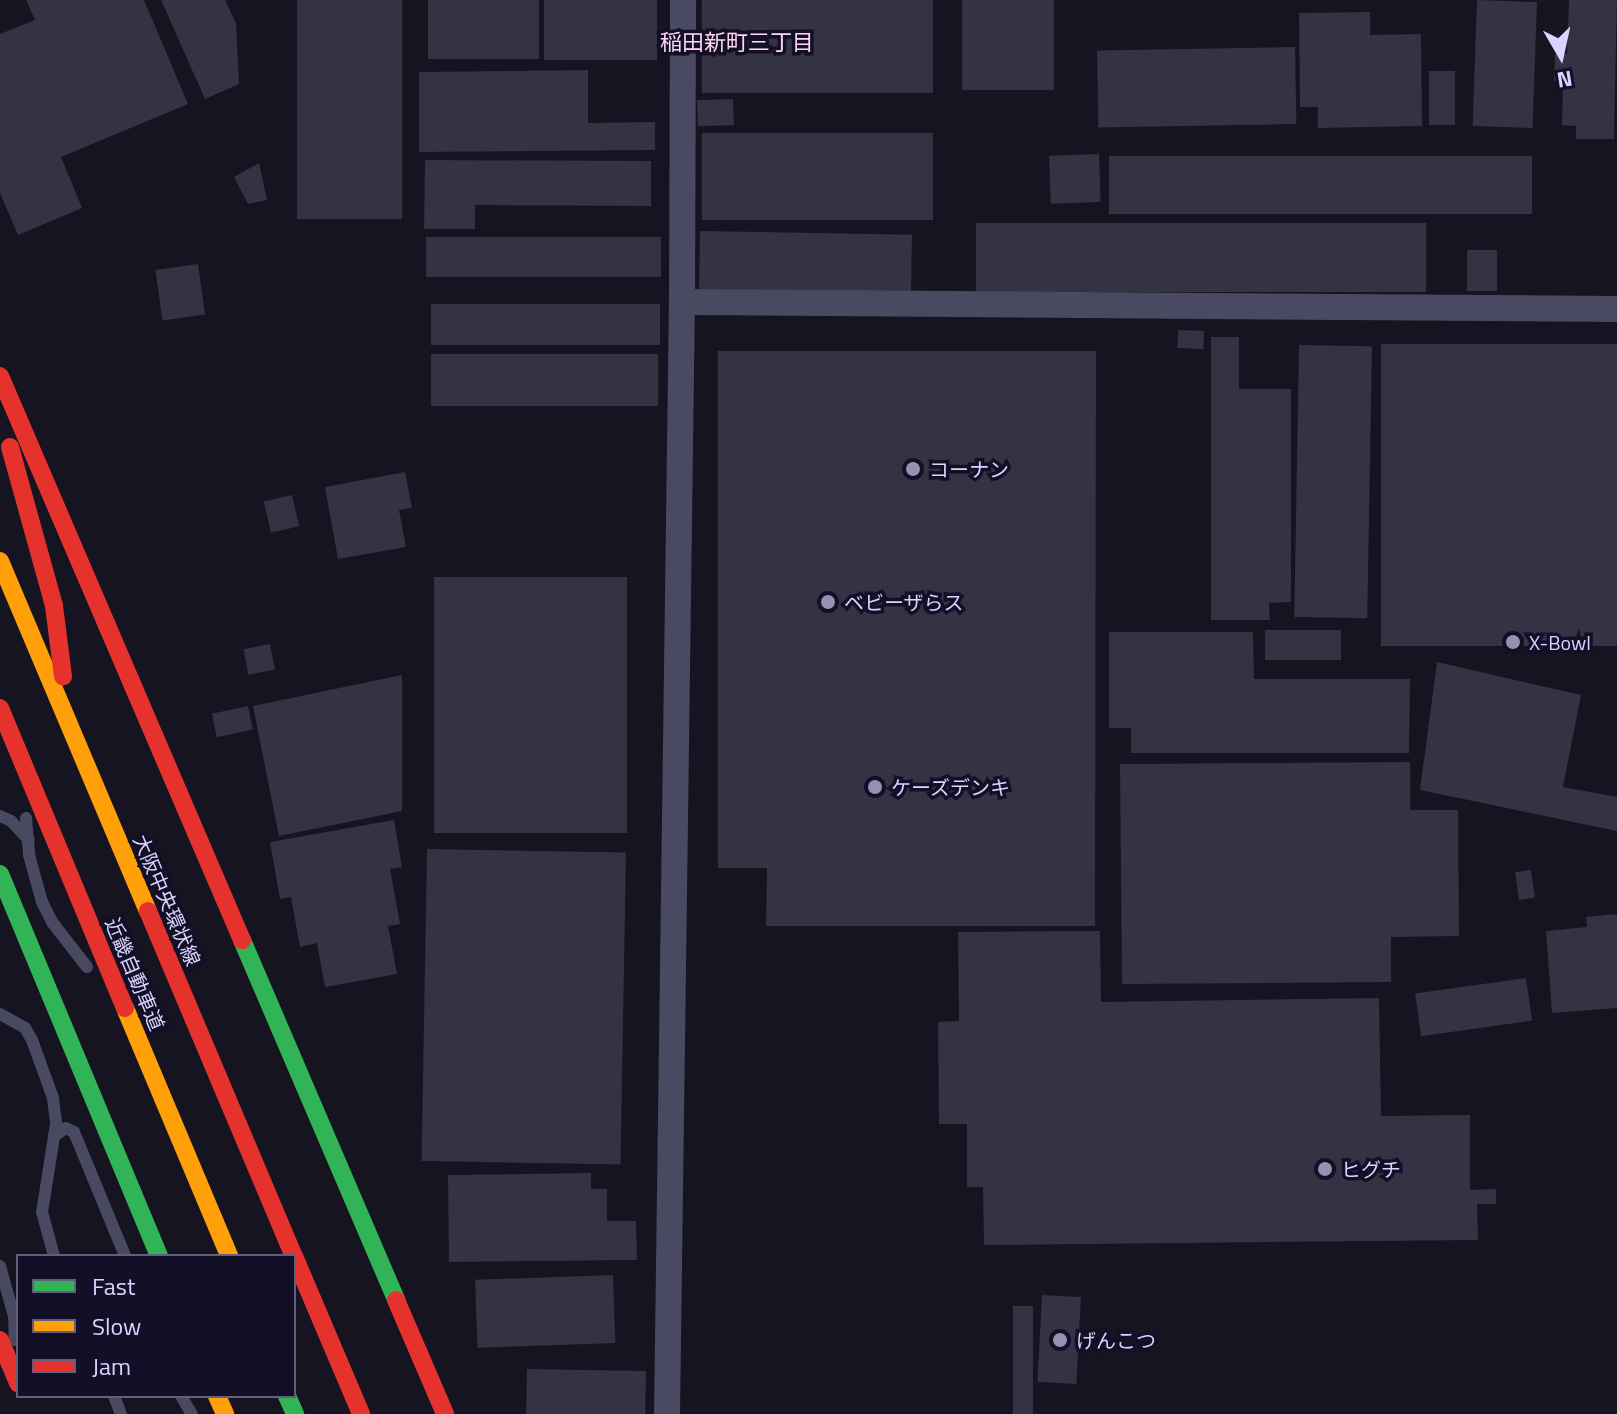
<!DOCTYPE html>
<html>
<head>
<meta charset="utf-8">
<style>
  body { margin:0 }
  #map { position:relative; width:1617px; height:1414px; overflow:hidden; background:#161421; font-family:"Titillium Web","Noto Sans JP",sans-serif }
  div>[style] { position:absolute }
  [style*='--x'] { left:calc(var(--x)*1px); top:calc(var(--y)*1px); width:calc(var(--w)*1px); rotate:calc(var(--a)*1deg) }
  .building>* { inset:0; background:#343243; transform-origin:0 0 }
  .lane>* { height:12px; margin:-6px; padding:0 6px; transform-origin:6px; border-radius:6px; background:#4a4962 }
  .street>* { height:26px; margin:-13px; padding:0 13px; transform-origin:13px; border-radius:13px; background:#4a4962 }
  .fast>* { height:18px; margin:-9px; padding:0 9px; transform-origin:9px; border-radius:9px; background:#30b455 }
  .slow>* { height:18px; margin:-9px; padding:0 9px; transform-origin:9px; border-radius:9px; background:#ff9f0a }
  .jam>* { height:18px; margin:-9px; padding:0 9px; transform-origin:9px; border-radius:9px; background:#e5322d }
  .dots>* { width:22px; height:22px; translate:-50% -50%; box-sizing:border-box; border:4px solid #130f26; border-radius:50% }
  span { translate:-50% -50%; white-space:nowrap; text-align:center; line-height:1.15; -webkit-text-stroke:7px #130f26; paint-order:stroke }
  .poi-label { font-size:20px; color:#d9d4ff }
  .left { translate:0 -50%; text-align:left }
  .street-label { font-size:20px; color:#d9d4ff }
  .neighbourhood-label { font-size:22px; color:#ffd6f0 }
  .legend { position:absolute; left:16px; top:1254px; width:280px; height:144px; box-sizing:border-box; background:#130f26; border:2px solid #625e7d; margin:0; padding:10px 14px; list-style:none; font-size:24px; color:#d9d4ff }
  .legend li { display:flex; align-items:center; gap:16px; height:40px }
  .legend b { width:40px; border:2px solid #625e7d }
  .north { position:absolute; left:1521px; top:16px; width:80px; height:80px; -webkit-text-stroke:6px #130f26; paint-order:stroke; rotate:171deg; font-size:22px; font-weight:700; line-height:32px; text-align:center; color:#d9d4ff }
  .north::after { content:''; display:block; margin:auto; width:28px; height:36px; background:#d9d4ff; clip-path:polygon(50% 0,100% 100%,50% 72%,0 100%) }
</style>
</head>
<body>
<div id="map">
  <div class="building">
    <i style="clip-path:polygon(26px 0,144px 0,188px 104px,61px 157px,82px 208px,18px 235px,0 193px,0 34px,35px 20px)"></i>
    <i style="clip-path:polygon(161px 0,225px 0,236px 23px,239px 84px,205px 99px)"></i>
    <i style="left:297px;top:0;width:105px;height:219px"></i>
    <i style="left:428px;top:0;width:111px;height:59px"></i>
    <i style="left:544px;top:0;width:113px;height:60px"></i>
    <i style="left:702px;top:0;width:231px;height:93px"></i>
    <i style="left:962px;top:0;width:92px;height:90px"></i>
    <i style="left:1477px;top:0;width:60px;height:126px;rotate:2deg"></i>
    <i style="clip-path:polygon(1569px 0,1617px 0,1614px 139px,1576px 139px,1576px 126px,1562px 125px,1563px 81px,1554px 81px,1555px 54px,1567px 54px)"></i>
    <i style="clip-path:polygon(1370px 12px,1370px 35px,1421px 34px,1422px 126px,1318px 128px,1318px 107px,1300px 107px,1299px 13px)"></i>
    <i style="left:1295px;top:47px;width:77px;height:198px;rotate:89deg"></i>
    <i style="clip-path:polygon(588px 70px,588px 123px,655px 122px,655px 150px,419px 152px,419px 72px)"></i>
    <i style="left:1429px;top:71px;width:26px;height:54px"></i>
    <i style="left:733px;top:99px;width:26px;height:36px;rotate:88deg"></i>
    <i style="left:702px;top:133px;width:231px;height:87px"></i>
    <i style="left:1099px;top:154px;width:48px;height:50px;rotate:88deg"></i>
    <i style="left:1109px;top:156px;width:423px;height:58px"></i>
    <i style="clip-path:polygon(425px 160px,651px 161px,651px 206px,475px 205px,475px 229px,424px 229px)"></i>
    <i style="clip-path:polygon(259px 163px,267px 200px,248px 204px,234px 177px)"></i>
    <i style="left:1426px;top:223px;width:69px;height:450px;rotate:90deg"></i>
    <i style="left:700px;top:231px;width:212px;height:58px;rotate:1deg"></i>
    <i style="left:426px;top:237px;width:235px;height:40px"></i>
    <i style="left:1467px;top:250px;width:30px;height:41px"></i>
    <i style="left:198px;top:264px;width:51px;height:43px;rotate:82deg"></i>
    <i style="left:660px;top:304px;width:41px;height:229px;rotate:90deg"></i>
    <i style="left:1178px;top:330px;width:26px;height:18px;rotate:2deg"></i>
    <i style="clip-path:polygon(1211px 337px,1239px 337px,1239px 389px,1291px 389px,1291px 602px,1269px 603px,1270px 620px,1211px 620px)"></i>
    <i style="left:1381px;top:344px;width:236px;height:302px"></i>
    <i style="left:1299px;top:345px;width:73px;height:272px;rotate:1deg"></i>
    <i style="clip-path:polygon(718px 351px,1096px 351px,1095px 926px,766px 926px,767px 868px,718px 868px)"></i>
    <i style="left:658px;top:354px;width:52px;height:227px;rotate:90deg"></i>
    <i style="clip-path:polygon(405px 472px,412px 508px,399px 510px,406px 547px,338px 559px,325px 487px)"></i>
    <i style="left:292px;top:495px;width:32px;height:29px;rotate:77deg"></i>
    <i style="left:434px;top:577px;width:193px;height:256px"></i>
    <i style="left:1265px;top:630px;width:76px;height:30px"></i>
    <i style="clip-path:polygon(1109px 632px,1253px 632px,1254px 679px,1410px 679px,1409px 753px,1131px 753px,1131px 728px,1109px 728px)"></i>
    <i style="left:270px;top:644px;width:26px;height:27px;rotate:79deg"></i>
    <i style="clip-path:polygon(1437px 662px,1581px 695px,1563px 787px,1617px 797px,1617px 831px,1420px 790px)"></i>
    <i style="clip-path:polygon(402px 675px,402px 811px,279px 836px,253px 706px)"></i>
    <i style="left:248px;top:706px;width:24px;height:37px;rotate:78deg"></i>
    <i style="clip-path:polygon(1410px 762px,1410px 810px,1458px 810px,1459px 936px,1391px 937px,1391px 982px,1122px 984px,1120px 764px)"></i>
    <i style="clip-path:polygon(394px 820px,402px 867px,390px 869px,400px 924px,388px 926px,397px 974px,325px 987px,317px 943px,300px 947px,291px 897px,280px 899px,270px 842px)"></i>
    <i style="left:427px;top:849px;width:199px;height:312px;rotate:1deg"></i>
    <i style="left:1531px;top:870px;width:28px;height:16px;rotate:82deg"></i>
    <i style="clip-path:polygon(1617px 914px,1617px 1008px,1552px 1013px,1546px 931px,1587px 927px,1586px 917px)"></i>
    <i style="clip-path:polygon(1100px 931px,1101px 1002px,1379px 998px,1381px 1116px,1470px 1115px,1470px 1190px,1496px 1189px,1496px 1204px,1477px 1204px,1478px 1240px,984px 1245px,983px 1187px,967px 1187px,967px 1124px,939px 1124px,938px 1022px,959px 1021px,958px 932px)"></i>
    <i style="left:1526px;top:978px;width:43px;height:112px;rotate:82deg"></i>
    <i style="clip-path:polygon(591px 1173px,591px 1189px,607px 1189px,607px 1221px,636px 1221px,637px 1260px,449px 1262px,448px 1175px)"></i>
    <i style="left:613px;top:1275px;width:68px;height:138px;rotate:88deg"></i>
    <i style="left:1042px;top:1295px;width:39px;height:87px;rotate:3deg"></i>
    <i style="left:1013px;top:1306px;width:20px;height:108px"></i>
    <i style="left:527px;top:1369px;width:119px;height:45px;rotate:1deg"></i>
  </div>
  <div class="lane">
    <i style="--x:0;--y:816;--w:12;--a:24"></i>
    <i style="--x:11;--y:821;--w:26;--a:47"></i>
    <i style="--x:26;--y:818;--w:37;--a:85"></i>
    <i style="--x:29;--y:855;--w:49;--a:74.5"></i>
    <i style="--x:42;--y:902;--w:22;--a:63"></i>
    <i style="--x:52;--y:922;--w:57;--a:52.1"></i>
    <i style="--x:0;--y:1014;--w:29;--a:29"></i>
    <i style="--x:25;--y:1028;--w:14;--a:60"></i>
    <i style="--x:32;--y:1040;--w:62;--a:70.1"></i>
    <i style="--x:53;--y:1098;--w:26;--a:83"></i>
    <i style="--x:56;--y:1124;--w:89;--a:99"></i>
    <i style="--x:42;--y:1212;--w:46;--a:74.7"></i>
    <i style="--x:54;--y:1136;--w:14;--a:-34"></i>
    <i style="--x:66;--y:1128;--w:9;--a:27"></i>
    <i style="--x:74;--y:1132;--w:134;--a:67.6"></i>
    <i style="--x:0;--y:1266;--w:52;--a:74.4"></i>
    <i style="--x:14;--y:1316;--w:24;--a:88"></i>
    <i style="--x:114;--y:1396;--w:19;--a:69"></i>
    <i style="--x:181;--y:1396;--w:21;--a:59"></i>
  </div>
  <div class="street">
    <i style="--x:682;--y:302;--w:935;--a:0.43"></i>
    <i style="--x:667;--y:1414;--w:1112;--a:-89.23"></i>
    <i style="--x:682;--y:302;--w:302;--a:-89.8"></i>
  </div>
  <div class="fast">
    <i style="--x:0;--y:874;--w:414;--a:67.4"></i>
    <i style="--x:242;--y:940;--w:392;--a:66.8"></i>
    <i style="--x:287;--y:1396;--w:20;--a:66"></i>
  </div>
  <div class="slow">
    <i style="--x:0;--y:561;--w:380;--a:67.1"></i>
    <i style="--x:125;--y:1008;--w:269;--a:67.2"></i>
    <i style="--x:217;--y:1396;--w:20;--a:66"></i>
  </div>
  <div class="jam">
    <i style="--x:0;--y:376;--w:614;--a:66.78"></i>
    <i style="--x:10;--y:447;--w:165;--a:74.5"></i>
    <i style="--x:54;--y:606;--w:71;--a:82.7"></i>
    <i style="--x:0;--y:708;--w:325;--a:67.4"></i>
    <i style="--x:148;--y:911;--w:375;--a:67.1"></i>
    <i style="--x:294;--y:1256;--w:172;--a:67"></i>
    <i style="--x:396;--y:1300;--w:124;--a:66.7"></i>
    <i style="--x:0;--y:1340;--w:47;--a:67.3"></i>
  </div>
  <div class="dots">
    <i style="left:913px;top:469px;background:#9591b1"></i>
    <i style="left:828px;top:602px;background:#9591b1"></i>
    <i style="left:1513px;top:642px;background:#9591b1"></i>
    <i style="left:875px;top:787px;background:#9591b1"></i>
    <i style="left:1325px;top:1169px;background:#9591b1"></i>
    <i style="left:1060px;top:1340px;background:#9591b1"></i>
  </div>
  <div class="poi-label">
    <span class="left" style="left:929px;top:469px">コーナン</span>
    <span class="left" style="left:844px;top:602px">ベビーザらス</span>
    <span class="left" style="left:1529px;top:642px">X-Bowl</span>
    <span class="left" style="left:891px;top:787px">ケーズデンキ</span>
    <span class="left" style="left:1341px;top:1169px">ヒグチ</span>
    <span class="left" style="left:1076px;top:1340px">げんこつ</span>
  </div>
  <div class="street-label">
    <span style="left:167px;top:900px;rotate:67deg">大阪中央環状線</span>
    <span style="left:135px;top:974px;rotate:67deg">近畿自動車道</span>
  </div>
  <div class="neighbourhood-label">
    <span style="left:737px;top:43px">稲田新町三丁目</span>
  </div>
  <ul class="legend">
  <li><b style="height:10px;background:#30b455"></b>Fast</li>
  <li><b style="height:10px;background:#ff9f0a"></b>Slow</li>
  <li><b style="height:10px;background:#e5322d"></b>Jam</li>
  </ul>
  <div class="north">N</div>
</div>
</body>
</html>
